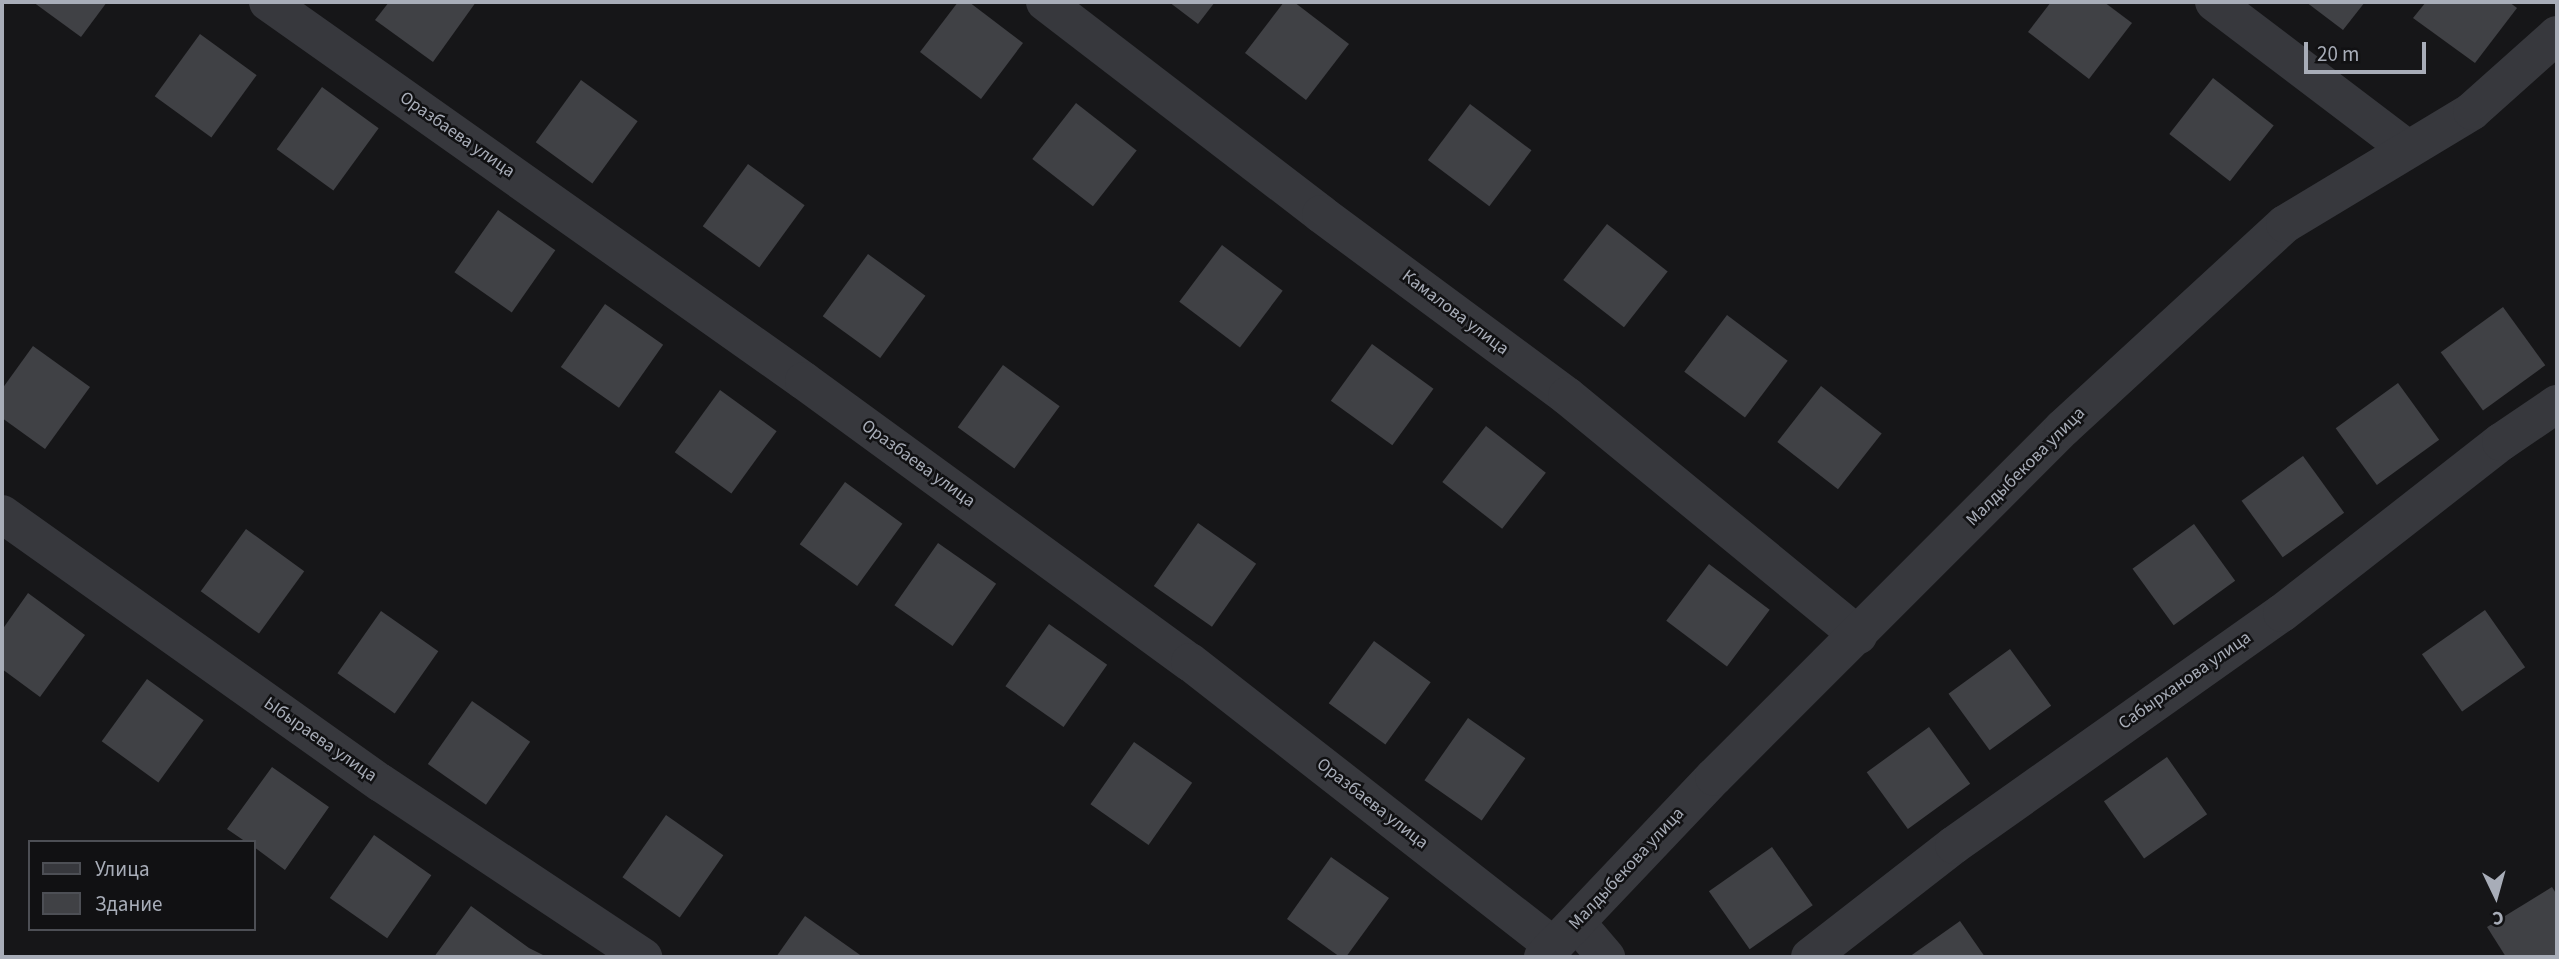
<!DOCTYPE html>
<html>
<head>
<meta charset="utf-8">
<style>
  body { margin:0 }
  #map { position:relative; width:2559px; height:959px; overflow:hidden; background:#161618; font-family:"Source Sans 3",sans-serif }
  div>[style] { position:absolute }
  [style*='--x'] { left:calc(var(--x)*1px); top:calc(var(--y)*1px); width:calc(var(--w)*1px); rotate:calc(var(--a)*1deg) }
  .building>* { inset:0; background:#404145; transform-origin:0 0 }
  .street>* { height:38px; margin:-19px; padding:0 19px; transform-origin:19px; border-radius:19px; background:#37383d }
  span { translate:-50% -50%; white-space:nowrap; text-align:center; line-height:1.15; -webkit-text-stroke:5px #111113; paint-order:stroke }
  .street-label { font-size:18px; color:#a8adb8 }
  .frame { position:absolute; inset:0; border:4px solid #a8adb8; pointer-events:none }
  .legend { position:absolute; left:28px; top:840px; width:228px; height:91px; box-sizing:border-box; background:#111113; border:2px solid #4d4f55; margin:0; padding:9px 12px; list-style:none; font-size:21px; color:#a8adb8 }
  .legend li { display:flex; align-items:center; gap:14px; height:35px }
  .legend b { width:35px; border:2px solid #4d4f55 }
  .north { position:absolute; left:2461px; top:861px; width:70px; height:70px; -webkit-text-stroke:5px #111113; paint-order:stroke; rotate:175deg; font-size:19px; font-weight:700; line-height:28px; text-align:center; color:#a8adb8 }
  .north::after { content:''; display:block; margin:auto; width:24px; height:32px; background:#a8adb8; clip-path:polygon(50% 0,100% 100%,50% 72%,0 100%) }
  .scale { position:absolute; left:2304px; top:42px; width:122px; height:32px; box-sizing:border-box; border:4px solid #a8adb8; border-top:0; padding-left:9px; font-size:21px; line-height:24px; white-space:nowrap; color:#a8adb8; -webkit-text-stroke:5px #111113; paint-order:stroke }
</style>
</head>
<body>
<div id="map">
  <div class="building">
    <i style="clip-path:polygon(33px 2px,107px 2px,81px 37px)"></i>
    <i style="clip-path:polygon(389px 2px,476px 2px,433px 62px,375px 20px)"></i>
    <i style="clip-path:polygon(958px 2px,969px 2px,1023px 43px,981px 99px,920px 52px)"></i>
    <i style="clip-path:polygon(1169px 2px,1215px 2px,1198px 24px)"></i>
    <i style="clip-path:polygon(1284px 2px,1294px 2px,1349px 44px,1306px 100px,1245px 53px)"></i>
    <i style="clip-path:polygon(2051px 2px,2104px 2px,2132px 23px,2089px 79px,2028px 32px)"></i>
    <i style="clip-path:polygon(2306px 2px,2365px 2px,2343px 30px)"></i>
    <i style="clip-path:polygon(2426px 2px,2509px 2px,2517px 8px,2475px 63px,2413px 18px)"></i>
    <i style="left:200px;top:34px;width:70px;height:77px;rotate:36deg"></i>
    <i style="left:2213px;top:78px;width:77px;height:71px;rotate:38deg"></i>
    <i style="left:581px;top:80px;width:70px;height:77px;rotate:36deg"></i>
    <i style="left:322px;top:87px;width:70px;height:77px;rotate:36deg"></i>
    <i style="left:1076px;top:103px;width:77px;height:71px;rotate:38deg"></i>
    <i style="left:1470px;top:104px;width:77px;height:70px;rotate:37deg"></i>
    <i style="left:748px;top:164px;width:70px;height:77px;rotate:36deg"></i>
    <i style="left:498px;top:210px;width:70px;height:76px;rotate:35deg"></i>
    <i style="left:1607px;top:224px;width:77px;height:71px;rotate:38deg"></i>
    <i style="left:1222px;top:245px;width:76px;height:71px;rotate:37deg"></i>
    <i style="left:868px;top:254px;width:71px;height:77px;rotate:36deg"></i>
    <i style="left:605px;top:304px;width:71px;height:77px;rotate:35deg"></i>
    <i style="left:2503px;top:307px;width:72px;height:77px;rotate:54deg"></i>
    <i style="left:1727px;top:315px;width:76px;height:71px;rotate:37deg"></i>
    <i style="left:1372px;top:344px;width:76px;height:70px;rotate:36deg"></i>
    <i style="clip-path:polygon(33px 346px,90px 387px,45px 449px,2px 418px,2px 389px)"></i>
    <i style="left:1003px;top:365px;width:70px;height:77px;rotate:36deg"></i>
    <i style="left:2398px;top:383px;width:70px;height:77px;rotate:54deg"></i>
    <i style="left:1821px;top:386px;width:77px;height:71px;rotate:38deg"></i>
    <i style="left:720px;top:390px;width:70px;height:77px;rotate:36deg"></i>
    <i style="left:1486px;top:426px;width:76px;height:71px;rotate:38deg"></i>
    <i style="left:2303px;top:456px;width:70px;height:76px;rotate:54deg"></i>
    <i style="left:845px;top:482px;width:71px;height:77px;rotate:36deg"></i>
    <i style="left:1198px;top:523px;width:71px;height:77px;rotate:35deg"></i>
    <i style="left:2194px;top:524px;width:70px;height:76px;rotate:54deg"></i>
    <i style="left:246px;top:529px;width:72px;height:77px;rotate:36deg"></i>
    <i style="left:938px;top:543px;width:71px;height:76px;rotate:35deg"></i>
    <i style="left:1709px;top:564px;width:76px;height:71px;rotate:37deg"></i>
    <i style="clip-path:polygon(28px 593px,85px 635px,40px 697px,2px 669px,2px 630px)"></i>
    <i style="left:2485px;top:610px;width:70px;height:77px;rotate:55deg"></i>
    <i style="left:381px;top:611px;width:70px;height:76px;rotate:35deg"></i>
    <i style="left:1049px;top:624px;width:71px;height:76px;rotate:35deg"></i>
    <i style="left:1374px;top:641px;width:70px;height:77px;rotate:36deg"></i>
    <i style="left:2010px;top:649px;width:70px;height:76px;rotate:54deg"></i>
    <i style="left:147px;top:679px;width:70px;height:77px;rotate:36deg"></i>
    <i style="left:472px;top:701px;width:71px;height:77px;rotate:35deg"></i>
    <i style="left:1468px;top:718px;width:70px;height:76px;rotate:35deg"></i>
    <i style="left:1929px;top:727px;width:70px;height:77px;rotate:54deg"></i>
    <i style="left:1134px;top:742px;width:71px;height:76px;rotate:35deg"></i>
    <i style="left:2167px;top:757px;width:70px;height:77px;rotate:55deg"></i>
    <i style="clip-path:polygon(272px 767px,329px 807px,285px 870px,254px 847px,254px 842px,246px 842px,227px 829px)"></i>
    <i style="left:666px;top:815px;width:70px;height:76px;rotate:35deg"></i>
    <i style="left:374px;top:835px;width:70px;height:77px;rotate:35deg"></i>
    <i style="left:1772px;top:847px;width:71px;height:77px;rotate:55deg"></i>
    <i style="clip-path:polygon(1331px 857px,1389px 898px,1346px 957px,1340px 957px,1287px 919px)"></i>
    <i style="clip-path:polygon(2552px 887px,2557px 895px,2557px 957px,2506px 957px,2487px 927px)"></i>
    <i style="clip-path:polygon(471px 906px,529px 948px,547px 957px,434px 957px)"></i>
    <i style="clip-path:polygon(805px 916px,863px 957px,776px 957px)"></i>
    <i style="clip-path:polygon(1960px 921px,1985px 957px,1909px 957px)"></i>
  </div>
  <div class="street">
    <i style="--x:268;--y:2;--w:656;--a:35.26"></i>
    <i style="--x:804;--y:381;--w:477;--a:36.1"></i>
    <i style="--x:1190;--y:662;--w:462;--a:38"></i>
    <i style="--x:1045;--y:2;--w:348;--a:37.5"></i>
    <i style="--x:1321;--y:214;--w:306;--a:36.5"></i>
    <i style="--x:1567;--y:396;--w:377;--a:39.4"></i>
    <i style="--x:2214;--y:2;--w:243;--a:37.2"></i>
    <i style="--x:2;--y:514;--w:465;--a:35.4"></i>
    <i style="--x:381;--y:783;--w:315;--a:33.6"></i>
    <i style="--x:1577;--y:923;--w:45;--a:49.5"></i>
    <i style="--x:1543;--y:957;--w:248;--a:-46.5"></i>
    <i style="--x:1714;--y:777;--w:494;--a:-45"></i>
    <i style="--x:2063;--y:428;--w:301;--a:-42.6"></i>
    <i style="--x:2285;--y:224;--w:218;--a:-31.1"></i>
    <i style="--x:2472;--y:111;--w:114;--a:-41.8"></i>
    <i style="--x:1810;--y:957;--w:182;--a:-37.9"></i>
    <i style="--x:1954;--y:845;--w:402;--a:-35.3"></i>
    <i style="--x:2282;--y:613;--w:278;--a:-38"></i>
    <i style="--x:2501;--y:442;--w:68;--a:-34.2"></i>
  </div>
  <div class="street-label">
    <span style="left:457px;top:135px;rotate:35deg">Оразбаева улица</span>
    <span style="left:1455px;top:313px;rotate:37deg">Камалова улица</span>
    <span style="left:918px;top:464px;rotate:36deg">Оразбаева улица</span>
    <span style="left:2026px;top:467px;rotate:-45deg">Малдыбекова улица</span>
    <span style="left:2185px;top:681px;rotate:-35deg">Сабырханова улица</span>
    <span style="left:320px;top:740px;rotate:35deg">Ыбыраева улица</span>
    <span style="left:1372px;top:804px;rotate:38deg">Оразбаева улица</span>
    <span style="left:1627px;top:869px;rotate:-47deg">Малдыбекова улица</span>
  </div>
  <div class="frame"></div>
  <ul class="legend">
  <li><b style="height:9px;background:#37383d"></b>Улица</li>
  <li><b style="height:19px;background:#404145"></b>Здание</li>
  </ul>
  <div class="north">С</div>
  <div class="scale">20 m</div>
</div>
</body>
</html>
